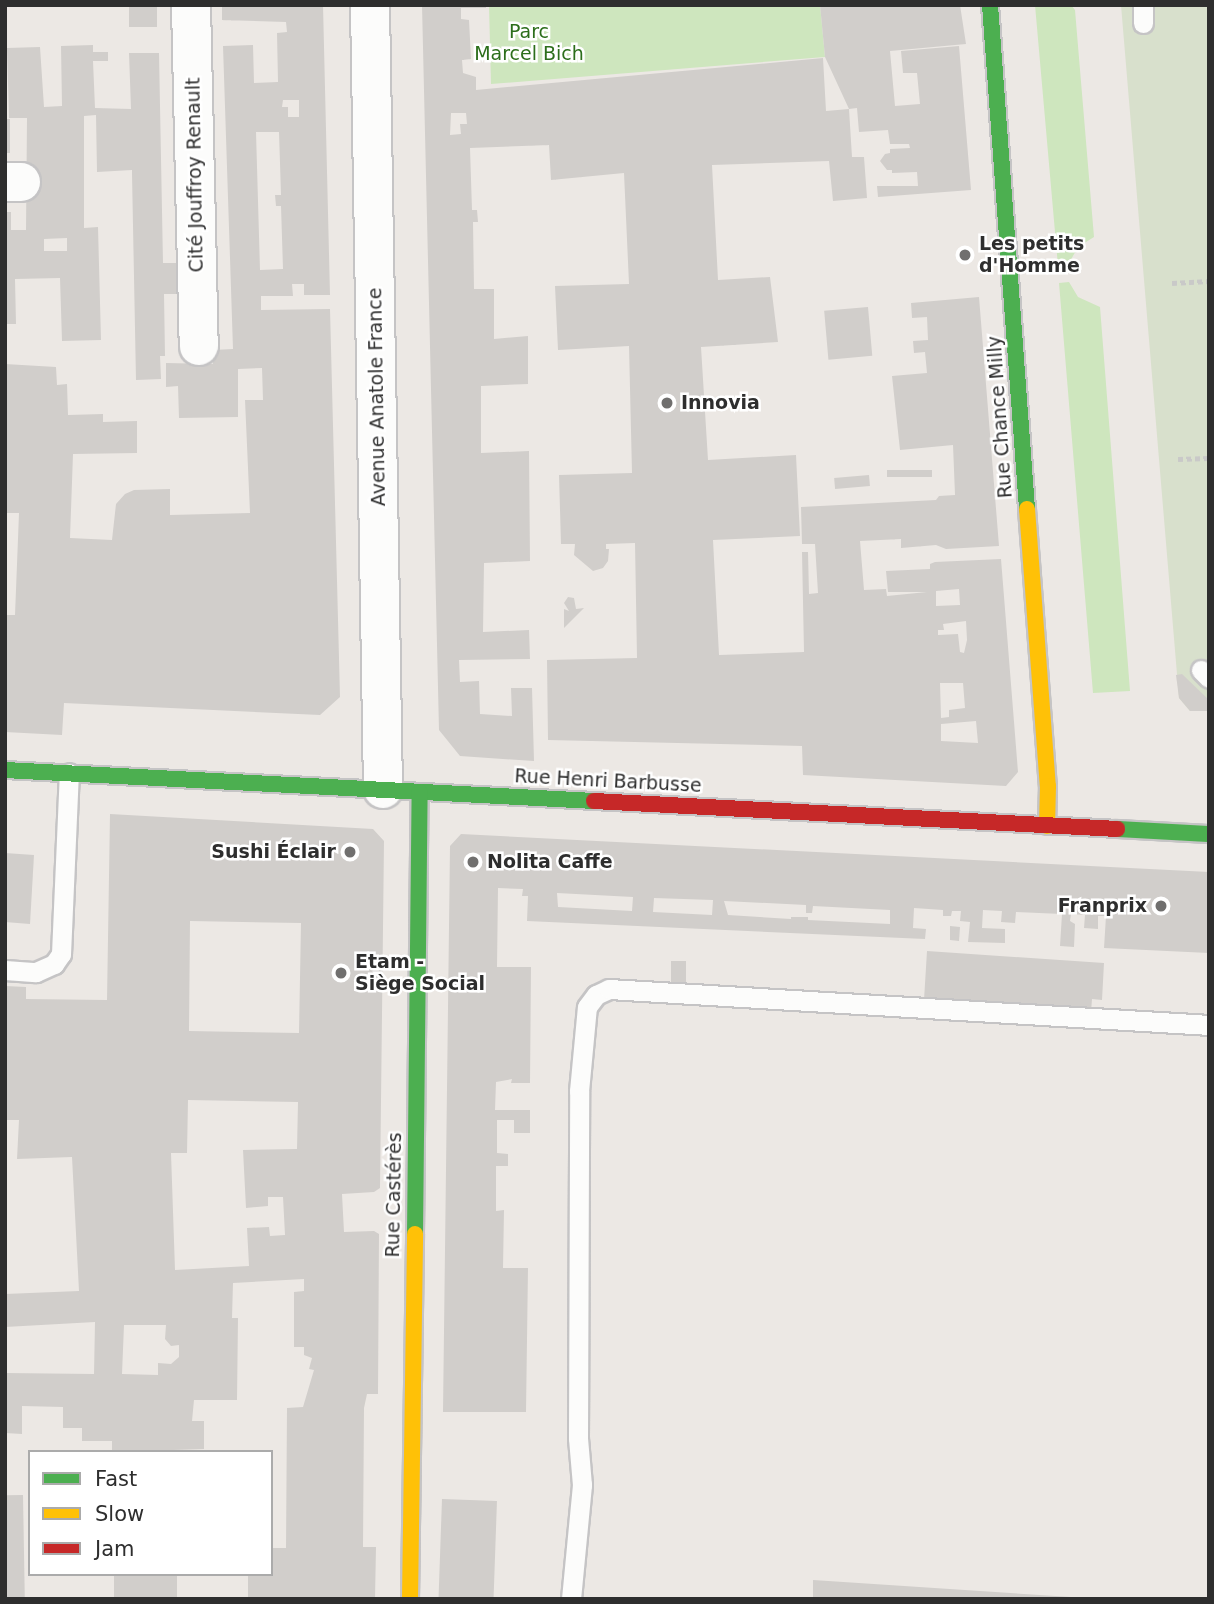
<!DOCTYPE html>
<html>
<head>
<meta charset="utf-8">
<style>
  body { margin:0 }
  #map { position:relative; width:1214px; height:1604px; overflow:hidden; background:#ece8e4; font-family:"DejaVu Sans",sans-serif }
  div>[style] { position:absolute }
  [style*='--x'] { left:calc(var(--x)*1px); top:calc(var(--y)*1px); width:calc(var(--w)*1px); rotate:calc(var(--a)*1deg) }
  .green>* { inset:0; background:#cee6be }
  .cemetery>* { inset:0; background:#d8e0cc }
  .building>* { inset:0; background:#d1cecb; transform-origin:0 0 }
  .path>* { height:4.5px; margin-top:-2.25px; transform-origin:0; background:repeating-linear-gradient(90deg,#c9c9c8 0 5px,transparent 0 8.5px) }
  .roads { filter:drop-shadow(2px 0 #c5c4c5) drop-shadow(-2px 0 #c5c4c5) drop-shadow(0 2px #c5c4c5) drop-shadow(0 -2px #c5c4c5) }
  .lane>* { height:19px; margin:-9.5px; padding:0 9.5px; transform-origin:9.5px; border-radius:9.5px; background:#fcfcfb }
  .street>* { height:38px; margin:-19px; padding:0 19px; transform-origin:19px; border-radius:19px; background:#fcfcfb }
  .fast>* { height:16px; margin:-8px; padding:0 8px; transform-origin:8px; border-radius:8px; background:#4caf50 }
  .slow>* { height:16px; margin:-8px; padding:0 8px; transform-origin:8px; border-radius:8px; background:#ffc107 }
  .jam>* { height:16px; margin:-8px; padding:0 8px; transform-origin:8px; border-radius:8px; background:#c62828 }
  .dots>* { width:19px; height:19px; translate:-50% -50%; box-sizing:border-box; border:4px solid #fff; border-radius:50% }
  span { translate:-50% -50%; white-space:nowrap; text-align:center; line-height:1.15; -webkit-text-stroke:5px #fff; paint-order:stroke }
  .park-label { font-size:19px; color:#2c6e1b }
  .street-label { font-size:19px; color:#2e2e2e }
  .poi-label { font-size:19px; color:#2e2e2e; font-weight:700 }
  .left { translate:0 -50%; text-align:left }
  .right { translate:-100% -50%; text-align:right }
  .frame { position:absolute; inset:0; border:7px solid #2e2e2e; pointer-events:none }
  .legend { position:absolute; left:28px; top:1450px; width:245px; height:126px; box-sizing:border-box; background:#fff; border:2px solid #ababab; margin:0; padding:9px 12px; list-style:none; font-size:21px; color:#2e2e2e }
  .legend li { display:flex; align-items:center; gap:14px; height:35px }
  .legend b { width:35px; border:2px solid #ababab }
</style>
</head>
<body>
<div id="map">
  <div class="green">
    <i style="clip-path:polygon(489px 5px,820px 5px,825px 57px,491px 84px)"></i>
    <i style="clip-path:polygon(1035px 5px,1071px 5px,1075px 10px,1094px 237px,1078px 247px,1068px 265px,1058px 266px)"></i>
    <i style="clip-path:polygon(1069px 282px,1078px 297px,1100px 307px,1130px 691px,1093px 693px,1059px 283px)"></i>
  </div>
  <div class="cemetery">
    <i style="clip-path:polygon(1121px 5px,1209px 5px,1209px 711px,1190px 711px,1179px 698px)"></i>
  </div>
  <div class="building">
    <i style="left:129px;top:5px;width:28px;height:22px"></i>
    <i style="clip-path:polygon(evenodd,222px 5px,323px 5px,330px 295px,304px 295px,304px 284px,292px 284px,293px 296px,261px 296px,261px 310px,330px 309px,340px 697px,320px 715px,64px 703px,62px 735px,5px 732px,5px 615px,15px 615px,19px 513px,5px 513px,5px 364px,56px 367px,57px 385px,67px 384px,68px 415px,103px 414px,103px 422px,137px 421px,137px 453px,73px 454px,70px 538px,112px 540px,116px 504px,125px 494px,134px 490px,170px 489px,170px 515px,250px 513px,245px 400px,263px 400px,262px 368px,238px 369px,238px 417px,179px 418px,178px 386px,166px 387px,166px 363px,213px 364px,213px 350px,233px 349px,223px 46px,253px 45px,254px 83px,278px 82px,277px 33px,287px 32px,286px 22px,222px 20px,222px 5px,283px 100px,299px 100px,299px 117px,288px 117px,288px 107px,282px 107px,283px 100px,222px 5px,256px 132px,279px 132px,281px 195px,275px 195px,276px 206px,281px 206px,283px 269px,260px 270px,256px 132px)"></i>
    <i style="clip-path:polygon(evenodd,422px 5px,486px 5px,486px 8px,461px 8px,461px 19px,469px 20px,471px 59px,462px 60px,463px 73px,476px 77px,476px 90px,823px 58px,826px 111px,849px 109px,852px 157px,864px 157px,867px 198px,833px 201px,829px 161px,712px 165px,718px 280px,770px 277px,778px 342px,701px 347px,708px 460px,796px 455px,800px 536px,713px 540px,719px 655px,804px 652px,802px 552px,808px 552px,809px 594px,818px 593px,815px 544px,802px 544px,801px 507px,936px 500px,939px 496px,955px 495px,953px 445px,900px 450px,892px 376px,927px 373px,925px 352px,914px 353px,913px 341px,928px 340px,927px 317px,912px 318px,911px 303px,979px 297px,999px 546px,946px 549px,936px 545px,901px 548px,901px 539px,860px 541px,864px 590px,886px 589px,887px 596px,927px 592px,888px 592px,886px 571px,930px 569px,930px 564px,935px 562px,1001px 559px,1018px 772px,1006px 786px,803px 775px,802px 746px,548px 740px,547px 660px,637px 658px,635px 543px,606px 544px,606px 549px,609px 549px,608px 561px,603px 568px,593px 571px,574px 555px,575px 544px,561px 544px,559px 475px,632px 473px,629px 346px,558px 350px,555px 286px,629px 284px,624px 173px,551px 180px,549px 145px,470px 148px,472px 210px,477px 210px,478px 222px,473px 222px,474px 289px,494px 289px,494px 339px,528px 336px,528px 384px,481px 386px,481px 453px,529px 451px,530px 561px,484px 563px,483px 632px,529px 630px,530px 659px,459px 660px,460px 682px,479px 681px,480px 714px,512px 716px,511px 688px,532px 688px,534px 761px,460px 756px,439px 730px,422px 5px,451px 113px,466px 113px,467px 124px,460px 124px,461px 134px,450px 135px,451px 113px,422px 5px,959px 589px,960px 605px,936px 606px,936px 591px,959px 589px,422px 5px,966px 621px,967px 640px,964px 653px,960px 652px,958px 634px,938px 635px,938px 630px,944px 630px,943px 624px,966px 621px,422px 5px,940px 683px,963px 683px,965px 708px,949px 710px,949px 717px,941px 718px,940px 683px,422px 5px,976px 721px,978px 743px,941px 741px,941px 724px,976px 721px)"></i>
    <i style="clip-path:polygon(820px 5px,960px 5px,966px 44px,890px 51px,895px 106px,920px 104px,917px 73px,903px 73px,901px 51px,959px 46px,971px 190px,878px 197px,877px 186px,918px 186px,917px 172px,892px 173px,892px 170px,887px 170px,880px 161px,885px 154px,890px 153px,890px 149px,910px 148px,909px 144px,890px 144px,888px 130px,859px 132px,857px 108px,849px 109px,825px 57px)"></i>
    <i style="clip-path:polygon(evenodd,93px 45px,93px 52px,108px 52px,108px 61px,93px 61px,95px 108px,131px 109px,129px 53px,159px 53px,163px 263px,176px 263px,176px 294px,164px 294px,165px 356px,160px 356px,161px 379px,136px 380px,132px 174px,132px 170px,97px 172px,96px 115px,84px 116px,84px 228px,98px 227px,101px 340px,62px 341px,60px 278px,15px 279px,16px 324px,5px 324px,5px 212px,11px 212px,11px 230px,26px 230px,27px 118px,9px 118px,7px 48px,40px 47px,44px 107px,62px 106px,61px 46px,93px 45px,67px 238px,67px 251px,44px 251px,44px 239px,67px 238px)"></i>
    <i style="left:5px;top:119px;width:5px;height:34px"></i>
    <i style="left:868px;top:307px;width:49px;height:44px;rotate:85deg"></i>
    <i style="left:932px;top:470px;width:7px;height:45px;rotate:90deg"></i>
    <i style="left:869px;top:475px;width:11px;height:35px;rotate:85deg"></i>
    <i style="clip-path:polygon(568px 597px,574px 598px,576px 609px,584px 608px,564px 628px,564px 609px,569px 611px,564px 603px)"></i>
    <i style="clip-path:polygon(1182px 674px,1209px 700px,1209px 711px,1190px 711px,1179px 698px,1176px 675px)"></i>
    <i style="clip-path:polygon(evenodd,110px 814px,373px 829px,384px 841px,380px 1188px,374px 1192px,342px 1194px,344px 1232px,374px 1231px,379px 1234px,378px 1394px,367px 1394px,364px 1408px,363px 1547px,376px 1547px,375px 1599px,248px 1599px,248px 1574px,271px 1574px,271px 1548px,286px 1548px,287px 1408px,303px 1407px,314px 1370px,309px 1369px,312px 1358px,304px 1355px,304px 1347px,294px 1347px,294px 1292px,304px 1291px,304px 1279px,233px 1283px,232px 1318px,238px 1318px,237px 1400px,194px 1400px,192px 1421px,204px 1421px,204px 1449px,112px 1452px,112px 1441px,82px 1441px,82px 1428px,63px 1428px,63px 1407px,22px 1406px,22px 1434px,5px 1433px,5px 1373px,94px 1374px,95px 1322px,5px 1327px,5px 1294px,79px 1291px,72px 1157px,17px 1159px,19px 1120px,5px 1120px,5px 986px,26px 987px,26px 999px,107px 1000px,110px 814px,190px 921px,301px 923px,299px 1033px,189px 1031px,190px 921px,110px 814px,188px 1100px,298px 1102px,297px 1149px,243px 1150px,246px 1208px,268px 1206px,268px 1197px,283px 1197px,285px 1235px,270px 1236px,269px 1227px,247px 1228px,249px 1266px,175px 1270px,171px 1153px,187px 1153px,188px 1100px,110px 814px,124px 1325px,166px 1325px,165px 1339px,171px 1346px,179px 1345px,179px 1357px,171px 1364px,158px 1363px,158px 1375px,122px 1374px,124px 1325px)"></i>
    <i style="clip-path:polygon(evenodd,461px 834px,1209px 872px,1209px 953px,1104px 948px,1106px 916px,1098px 916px,1098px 929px,1084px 928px,1085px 915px,1071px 914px,1070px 921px,1075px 924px,1074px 947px,1060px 946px,1062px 914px,1016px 912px,1015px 923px,1001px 922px,1002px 911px,983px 910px,982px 928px,1005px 929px,1005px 943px,968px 942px,970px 922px,960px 921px,961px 911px,952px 911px,951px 916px,943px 916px,943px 910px,914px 908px,913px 928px,926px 929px,925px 939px,527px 921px,528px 896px,522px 896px,523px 889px,498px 888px,497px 967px,531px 967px,530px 1083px,511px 1083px,512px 1079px,496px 1082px,495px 1110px,530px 1110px,530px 1133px,514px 1133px,514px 1120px,497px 1120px,497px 1153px,508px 1154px,508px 1166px,496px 1166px,496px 1211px,504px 1210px,503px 1268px,528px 1268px,526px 1412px,443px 1412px,450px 846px,461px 834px,557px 893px,633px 897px,632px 911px,558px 907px,557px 893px,461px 834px,654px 898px,713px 900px,712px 915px,653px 912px,654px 898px,461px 834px,724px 901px,806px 905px,806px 913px,812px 913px,813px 906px,890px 910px,890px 924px,808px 920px,808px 917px,791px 917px,791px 919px,728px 915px,724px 901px)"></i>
    <i style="clip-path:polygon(5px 853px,34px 855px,30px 924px,5px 922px)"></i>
    <i style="clip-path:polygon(950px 926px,960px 927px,959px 941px,950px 940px)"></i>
    <i style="clip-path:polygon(927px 951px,1104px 963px,1102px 1000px,1092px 999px,1091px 1012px,924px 1000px)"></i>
    <i style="left:671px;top:961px;width:15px;height:26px"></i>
    <i style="left:23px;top:1495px;width:104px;height:18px;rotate:89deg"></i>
    <i style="left:442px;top:1499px;width:55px;height:100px;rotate:2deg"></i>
    <i style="left:114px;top:1574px;width:63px;height:25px"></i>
    <i style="clip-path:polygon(813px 1580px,1071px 1597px,1071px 1599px,813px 1599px)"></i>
  </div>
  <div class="path">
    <i style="--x:1172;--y:283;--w:37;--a:-3"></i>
    <i style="--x:1178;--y:459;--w:31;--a:-2"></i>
  </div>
  <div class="roads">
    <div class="lane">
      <i style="--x:1143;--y:5;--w:18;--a:90"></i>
      <i style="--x:1201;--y:670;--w:11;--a:45"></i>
      <i style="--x:5;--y:970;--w:31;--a:4"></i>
      <i style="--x:36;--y:972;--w:20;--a:-24"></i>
      <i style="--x:54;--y:964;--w:12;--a:-55"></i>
      <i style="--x:61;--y:954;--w:181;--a:-87.5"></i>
      <i style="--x:571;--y:1599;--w:115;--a:-84.5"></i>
      <i style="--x:582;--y:1485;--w:47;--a:-94.9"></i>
      <i style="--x:578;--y:1438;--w:347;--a:-89.8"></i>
      <i style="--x:579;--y:1091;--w:84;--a:-84.6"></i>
      <i style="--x:587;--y:1007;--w:15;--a:-53"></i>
      <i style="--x:596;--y:995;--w:14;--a:-25"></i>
      <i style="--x:609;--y:989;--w:601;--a:3.43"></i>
    </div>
    <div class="street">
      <i style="--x:191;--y:5;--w:341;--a:88.7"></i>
      <i style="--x:370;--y:5;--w:784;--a:89.05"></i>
      <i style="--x:5;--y:182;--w:16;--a:0"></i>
    </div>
    <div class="fast">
      <i style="--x:990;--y:5;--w:505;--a:85.8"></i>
      <i style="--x:5;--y:770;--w:590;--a:3.01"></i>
      <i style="--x:1117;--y:829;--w:92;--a:3.1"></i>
      <i style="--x:415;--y:1234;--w:442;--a:-89.4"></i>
    </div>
    <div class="slow">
      <i style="--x:1027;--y:509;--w:278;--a:85.7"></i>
      <i style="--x:1048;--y:786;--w:40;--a:91.4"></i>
      <i style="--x:410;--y:1599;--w:365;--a:-89.2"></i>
    </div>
    <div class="jam">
      <i style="--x:594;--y:801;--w:524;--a:3.06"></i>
    </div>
  </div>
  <div class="dots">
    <i style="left:965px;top:255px;background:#706f6e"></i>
    <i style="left:667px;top:403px;background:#706f6e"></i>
    <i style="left:350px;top:852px;background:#706f6e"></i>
    <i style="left:473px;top:862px;background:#706f6e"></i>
    <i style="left:1161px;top:906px;background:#706f6e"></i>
    <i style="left:341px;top:973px;background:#706f6e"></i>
  </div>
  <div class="park-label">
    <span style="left:529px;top:43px">Parc<br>Marcel Bich</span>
  </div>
  <div class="street-label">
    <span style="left:195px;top:175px;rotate:-91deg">Cité Jouffroy Renault</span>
    <span style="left:377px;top:397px;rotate:-91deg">Avenue Anatole France</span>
    <span style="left:1000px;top:417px;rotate:-94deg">Rue Chance Milly</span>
    <span style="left:608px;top:781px;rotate:3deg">Rue Henri Barbusse</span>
    <span style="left:394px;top:1195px;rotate:-89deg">Rue Castérès</span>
  </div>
  <div class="poi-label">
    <span class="left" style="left:979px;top:255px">Les petits<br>d'Homme</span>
    <span class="left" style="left:681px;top:403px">Innovia</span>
    <span class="right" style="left:336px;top:852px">Sushi Éclair</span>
    <span class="left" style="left:487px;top:862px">Nolita Caffe</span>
    <span class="right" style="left:1147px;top:906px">Franprix</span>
    <span class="left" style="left:355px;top:973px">Etam -<br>Siège Social</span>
  </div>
  <div class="frame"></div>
  <ul class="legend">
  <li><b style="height:9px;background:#4caf50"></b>Fast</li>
  <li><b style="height:9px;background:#ffc107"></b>Slow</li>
  <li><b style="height:9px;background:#c62828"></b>Jam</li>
  </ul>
</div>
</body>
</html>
